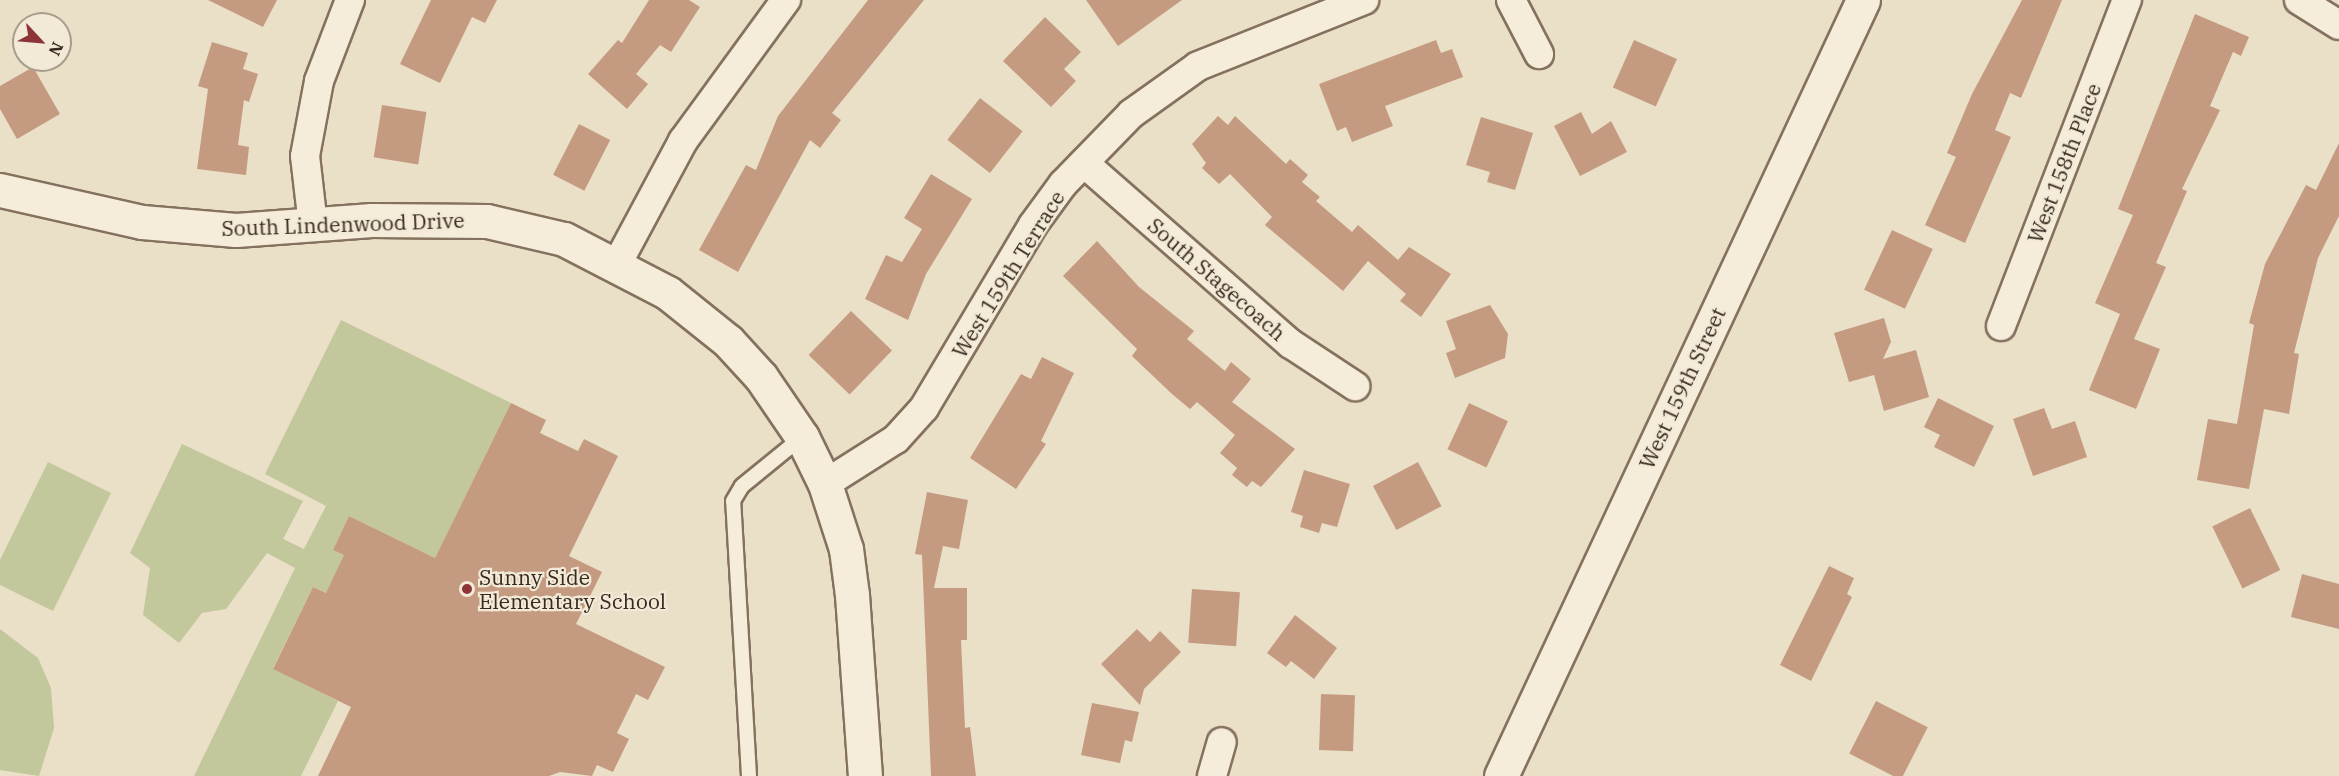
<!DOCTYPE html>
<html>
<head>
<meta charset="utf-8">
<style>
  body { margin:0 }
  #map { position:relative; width:2339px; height:776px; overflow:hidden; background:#eadfc7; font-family:"IBM Plex Serif",serif }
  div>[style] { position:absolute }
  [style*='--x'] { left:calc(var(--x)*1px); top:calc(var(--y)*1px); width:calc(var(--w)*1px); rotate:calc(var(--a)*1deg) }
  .green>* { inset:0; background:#c3c79c }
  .building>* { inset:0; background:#c49b81; transform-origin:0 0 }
  .roads { filter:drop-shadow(2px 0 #84715e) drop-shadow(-2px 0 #84715e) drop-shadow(0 2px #84715e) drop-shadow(0 -2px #84715e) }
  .lane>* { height:14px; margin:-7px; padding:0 7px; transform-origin:7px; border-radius:7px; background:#f5ecda }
  .street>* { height:28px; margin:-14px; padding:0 14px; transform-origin:14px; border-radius:14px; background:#f5ecda }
  .secondary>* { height:33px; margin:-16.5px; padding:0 16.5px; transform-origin:16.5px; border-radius:16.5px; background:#f5ecda }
  .dots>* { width:16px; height:16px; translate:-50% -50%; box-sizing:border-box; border:3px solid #f2e9d6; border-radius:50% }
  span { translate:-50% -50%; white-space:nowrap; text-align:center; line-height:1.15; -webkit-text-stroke:4.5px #f2e9d6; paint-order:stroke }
  .street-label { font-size:21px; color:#362a20 }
  .poi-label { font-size:21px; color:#362a20 }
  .left { translate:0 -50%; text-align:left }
  .north { position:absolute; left:12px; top:12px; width:60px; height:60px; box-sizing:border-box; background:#f2e9d6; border:2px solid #a79d8d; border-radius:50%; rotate:116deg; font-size:16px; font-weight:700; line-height:24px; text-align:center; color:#362a20 }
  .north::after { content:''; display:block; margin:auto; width:21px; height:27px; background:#8c3437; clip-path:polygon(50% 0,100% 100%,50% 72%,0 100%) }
</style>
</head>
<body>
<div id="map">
  <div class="green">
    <i style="clip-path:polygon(341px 320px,511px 403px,435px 558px,349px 516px,333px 550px,345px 555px,342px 562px,326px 593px,313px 587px,273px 668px,338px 701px,301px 776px,194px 776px,295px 568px,267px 553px,226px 609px,202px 613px,179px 643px,143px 615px,150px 568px,130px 553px,182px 444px,303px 501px,283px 539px,304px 549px,326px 506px,265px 474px)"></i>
    <i style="clip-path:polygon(48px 462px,111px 493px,53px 611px,0 585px,0 560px)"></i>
    <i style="clip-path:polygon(0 629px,38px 658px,51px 688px,54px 728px,39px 776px,0 770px)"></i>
  </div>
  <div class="building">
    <i style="clip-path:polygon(208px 0,277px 0,263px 27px)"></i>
    <i style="clip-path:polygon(431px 0,497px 0,485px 23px,472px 17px,440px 83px,400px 64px)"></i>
    <i style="clip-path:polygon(649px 0,689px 0,700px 7px,671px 52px,660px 45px,636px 74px,648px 84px,627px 109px,588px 74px,618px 40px,622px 43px)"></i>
    <i style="clip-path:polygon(868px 0,924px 0,832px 113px,841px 120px,820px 148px,810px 140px,738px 272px,699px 250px,746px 165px,756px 170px,778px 116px)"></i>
    <i style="clip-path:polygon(1086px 0,1182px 0,1118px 46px)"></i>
    <i style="clip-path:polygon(2022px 0,2062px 0,2021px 98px,2010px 93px,1995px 130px,2011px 137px,1965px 243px,1925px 225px,1956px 157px,1947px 153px,1972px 94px)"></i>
    <i style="clip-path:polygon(2195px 14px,2249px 37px,2241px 56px,2233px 52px,2210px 106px,2220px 110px,2182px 189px,2187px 191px,2156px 263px,2166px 267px,2134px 339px,2160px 349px,2136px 409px,2089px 390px,2120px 314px,2095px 303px,2133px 215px,2118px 209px)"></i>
    <i style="clip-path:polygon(1045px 17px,1081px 52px,1064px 69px,1076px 81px,1051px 107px,1003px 61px)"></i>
    <i style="clip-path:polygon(1436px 40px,1441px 53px,1452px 49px,1463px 77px,1385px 106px,1393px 126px,1352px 142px,1346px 127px,1337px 131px,1319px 84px)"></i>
    <i style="left:1634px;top:40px;width:47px;height:52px;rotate:24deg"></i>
    <i style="clip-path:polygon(212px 42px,248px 53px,243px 69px,258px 74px,249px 102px,244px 100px,238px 145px,249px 147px,246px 175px,197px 169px,208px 89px,198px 86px)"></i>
    <i style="clip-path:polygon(33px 67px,60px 114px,17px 139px,0 109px,0 86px)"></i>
    <i style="left:980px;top:98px;width:54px;height:53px;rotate:38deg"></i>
    <i style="left:382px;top:105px;width:45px;height:53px;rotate:9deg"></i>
    <i style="clip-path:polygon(1581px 112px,1592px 134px,1611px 121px,1627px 152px,1580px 176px,1554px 126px)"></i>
    <i style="clip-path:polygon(1218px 116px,1228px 125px,1235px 116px,1286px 164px,1290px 159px,1308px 175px,1302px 182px,1320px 197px,1316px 201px,1352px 232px,1358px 225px,1398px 260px,1409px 247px,1451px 274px,1421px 317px,1400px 301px,1406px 294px,1368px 261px,1343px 291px,1265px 225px,1272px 217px,1230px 174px,1219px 184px,1202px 168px,1206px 163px,1192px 144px)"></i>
    <i style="clip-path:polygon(1481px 117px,1533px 133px,1515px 190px,1487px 182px,1490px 172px,1466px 165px)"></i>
    <i style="left:579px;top:124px;width:35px;height:57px;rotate:27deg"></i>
    <i style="clip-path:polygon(2339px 143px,2339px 216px,2318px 258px,2294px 353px,2299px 354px,2289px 414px,2264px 409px,2249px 489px,2197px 480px,2208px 419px,2237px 424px,2254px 325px,2249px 323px,2265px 264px,2306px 185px,2316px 190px)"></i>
    <i style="clip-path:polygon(931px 174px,972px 199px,926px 274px,908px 320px,865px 299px,886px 255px,902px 262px,922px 229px,904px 218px)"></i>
    <i style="left:1892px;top:230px;width:45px;height:66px;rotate:25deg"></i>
    <i style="clip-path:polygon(1097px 241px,1139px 287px,1194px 331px,1187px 339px,1225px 371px,1231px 362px,1251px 379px,1232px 402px,1295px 449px,1261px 487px,1252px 481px,1247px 487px,1232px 475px,1237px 468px,1220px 453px,1235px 435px,1197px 402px,1190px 409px,1172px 394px,1132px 356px,1137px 349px,1063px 276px)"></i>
    <i style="clip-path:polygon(1490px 305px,1508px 334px,1505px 358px,1455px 378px,1446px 353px,1456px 349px,1446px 321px)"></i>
    <i style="left:851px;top:311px;width:57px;height:61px;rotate:44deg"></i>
    <i style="clip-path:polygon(1884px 318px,1891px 342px,1883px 359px,1916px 350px,1929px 397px,1884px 411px,1874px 375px,1849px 382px,1834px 333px)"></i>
    <i style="clip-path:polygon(1042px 357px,1074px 373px,1041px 441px,1046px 444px,1016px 489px,970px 458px,1021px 374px,1031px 379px)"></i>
    <i style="clip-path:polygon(1938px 398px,1994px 426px,1974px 467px,1934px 447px,1940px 435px,1924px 427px)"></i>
    <i style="clip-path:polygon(511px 403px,546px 420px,540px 433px,578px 451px,584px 439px,618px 456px,569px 556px,602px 572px,576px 624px,665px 667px,648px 700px,636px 694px,617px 733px,629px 739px,613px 772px,597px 765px,592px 776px,560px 772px,549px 776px,318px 776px,351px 707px,273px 669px,313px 587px,326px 593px,344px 555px,333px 550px,349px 516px,435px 558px)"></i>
    <i style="left:1469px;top:403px;width:43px;height:51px;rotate:25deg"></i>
    <i style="clip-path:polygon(2044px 408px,2052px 429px,2075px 421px,2087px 457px,2033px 476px,2013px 419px)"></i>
    <i style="left:1418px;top:462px;width:50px;height:51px;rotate:62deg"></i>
    <i style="clip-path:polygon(1304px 470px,1350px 484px,1337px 527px,1322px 523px,1319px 533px,1300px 527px,1303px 516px,1291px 512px)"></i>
    <i style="clip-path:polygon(927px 492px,968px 500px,959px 549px,943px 546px,934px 588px,967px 588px,967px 640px,961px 640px,965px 728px,970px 727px,976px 776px,931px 776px,922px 555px,915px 554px)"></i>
    <i style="left:2250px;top:508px;width:69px;height:42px;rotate:64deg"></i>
    <i style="clip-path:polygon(1829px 566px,1854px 578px,1847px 594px,1852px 597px,1811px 681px,1780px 665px)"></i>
    <i style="clip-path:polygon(2302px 574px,2339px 584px,2339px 629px,2291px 617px)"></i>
    <i style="left:1192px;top:589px;width:48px;height:54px;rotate:4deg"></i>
    <i style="clip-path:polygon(1295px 615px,1337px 648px,1314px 679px,1291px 661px,1286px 667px,1267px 653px)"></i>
    <i style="clip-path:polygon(1137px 629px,1150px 642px,1160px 631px,1181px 652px,1144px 689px,1140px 705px,1101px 664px)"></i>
    <i style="left:1321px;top:694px;width:34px;height:56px;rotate:2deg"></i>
    <i style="left:1876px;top:701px;width:58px;height:59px;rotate:27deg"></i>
    <i style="clip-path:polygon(1092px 703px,1139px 712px,1132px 742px,1125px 740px,1120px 763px,1081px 755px)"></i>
  </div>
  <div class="roads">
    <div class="lane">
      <i style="--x:749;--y:776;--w:275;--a:-93.3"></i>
      <i style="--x:733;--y:501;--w:17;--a:-59"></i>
      <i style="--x:742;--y:486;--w:77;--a:-39.2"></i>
    </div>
    <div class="street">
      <i style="--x:1511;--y:0;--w:61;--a:62.6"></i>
      <i style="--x:2299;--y:0;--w:47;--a:32"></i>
      <i style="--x:1084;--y:163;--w:275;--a:41.2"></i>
      <i style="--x:1291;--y:344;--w:77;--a:33.3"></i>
      <i style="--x:313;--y:225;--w:69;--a:-96.6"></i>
      <i style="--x:305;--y:156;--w:76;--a:-79.4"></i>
      <i style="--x:319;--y:81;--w:87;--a:-69.1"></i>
      <i style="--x:617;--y:264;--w:140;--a:-61.8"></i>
      <i style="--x:683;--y:141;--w:175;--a:-53.9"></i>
      <i style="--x:2001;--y:326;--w:350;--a:-68.9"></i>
      <i style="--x:825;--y:484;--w:84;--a:-32.4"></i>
      <i style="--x:896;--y:439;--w:42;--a:-47.9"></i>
      <i style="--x:924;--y:408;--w:213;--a:-59.2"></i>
      <i style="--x:1033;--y:225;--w:51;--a:-53.8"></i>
      <i style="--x:1063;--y:184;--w:98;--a:-45.8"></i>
      <i style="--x:1131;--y:114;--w:82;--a:-35.6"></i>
      <i style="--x:1198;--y:66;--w:179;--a:-21.7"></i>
      <i style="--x:1212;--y:776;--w:35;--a:-74"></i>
    </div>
    <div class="secondary">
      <i style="--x:0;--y:190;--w:146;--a:12.7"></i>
      <i style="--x:142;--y:222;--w:94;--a:4.9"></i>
      <i style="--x:236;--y:230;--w:136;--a:-4.2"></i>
      <i style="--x:372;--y:220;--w:115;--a:0.5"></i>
      <i style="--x:487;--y:221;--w:79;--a:13.2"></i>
      <i style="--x:564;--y:239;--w:117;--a:27.4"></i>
      <i style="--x:668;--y:293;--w:77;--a:38.7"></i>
      <i style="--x:728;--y:341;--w:49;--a:47.5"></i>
      <i style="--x:761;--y:377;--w:73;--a:55.7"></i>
      <i style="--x:802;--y:437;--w:52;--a:63.9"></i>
      <i style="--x:825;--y:484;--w:68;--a:72.1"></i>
      <i style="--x:846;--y:549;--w:46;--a:82.6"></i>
      <i style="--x:852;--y:595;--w:181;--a:85.9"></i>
      <i style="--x:1501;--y:776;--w:856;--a:-64.99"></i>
    </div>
  </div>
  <div class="dots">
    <i style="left:467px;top:589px;background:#8c3437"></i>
  </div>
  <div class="street-label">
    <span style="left:2064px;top:163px;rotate:-69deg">West 158th Place</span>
    <span style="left:343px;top:224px;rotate:-2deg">South Lindenwood Drive</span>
    <span style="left:1008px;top:274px;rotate:-58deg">West 159th Terrace</span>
    <span style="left:1217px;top:279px;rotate:41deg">South Stagecoach</span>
    <span style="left:1682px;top:388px;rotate:-65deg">West 159th Street</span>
  </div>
  <div class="poi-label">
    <span class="left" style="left:479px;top:589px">Sunny Side<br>Elementary School</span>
  </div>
  <div class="north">N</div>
</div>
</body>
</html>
